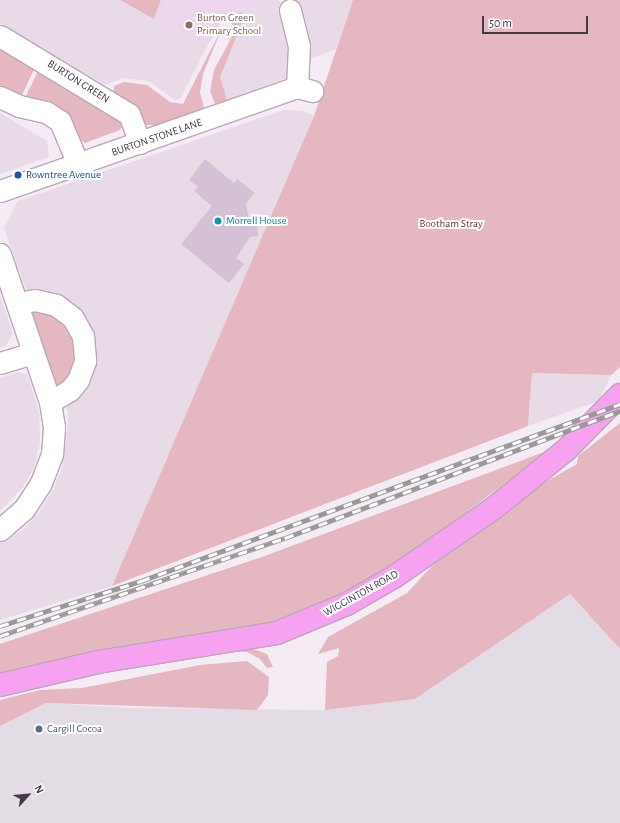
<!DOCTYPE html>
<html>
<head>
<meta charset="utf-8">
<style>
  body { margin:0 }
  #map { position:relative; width:620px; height:823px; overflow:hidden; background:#f4ebf4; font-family:"Alegreya Sans",sans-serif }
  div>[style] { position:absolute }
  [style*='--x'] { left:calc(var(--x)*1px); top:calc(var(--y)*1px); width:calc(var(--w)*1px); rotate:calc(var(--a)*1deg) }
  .residential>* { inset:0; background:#e8dae7 }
  .industrial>* { inset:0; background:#e4dce4 }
  .education>* { inset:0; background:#ecd6eb }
  .green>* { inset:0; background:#e5b7c0 }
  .building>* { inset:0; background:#d5c1d5 }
  .roads { filter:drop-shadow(1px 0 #baa8b9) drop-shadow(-1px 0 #baa8b9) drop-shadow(0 1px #baa8b9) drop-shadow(0 -1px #baa8b9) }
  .minor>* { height:21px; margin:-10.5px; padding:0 10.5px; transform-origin:10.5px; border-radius:10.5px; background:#fff }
  .major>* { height:22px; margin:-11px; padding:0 11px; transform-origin:11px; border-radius:11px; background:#f7a1f1 }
  .rail>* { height:4.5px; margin-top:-2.25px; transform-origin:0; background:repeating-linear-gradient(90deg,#fff 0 9px,#999 0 18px); box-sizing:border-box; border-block:1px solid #999 }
  .dots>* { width:11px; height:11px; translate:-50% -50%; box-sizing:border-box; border:2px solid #fff; border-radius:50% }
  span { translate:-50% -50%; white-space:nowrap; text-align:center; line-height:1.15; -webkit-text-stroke:4px #fff; paint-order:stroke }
  .education-label { font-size:11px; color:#785e54 }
  .left { translate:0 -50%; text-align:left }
  .street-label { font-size:11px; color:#483948 }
  .transit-label { font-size:11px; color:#164399 }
  .culture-label { font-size:11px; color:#0d838f }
  .park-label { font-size:11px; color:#773031 }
  .service-label { font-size:11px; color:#4e5e75 }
  .north { position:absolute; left:8px; top:775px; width:40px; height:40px; -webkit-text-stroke:3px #fff; paint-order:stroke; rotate:63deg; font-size:11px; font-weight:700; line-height:16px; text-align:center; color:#483948 }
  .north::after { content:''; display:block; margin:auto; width:14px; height:18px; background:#483948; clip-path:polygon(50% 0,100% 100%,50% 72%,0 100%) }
  .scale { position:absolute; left:482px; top:16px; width:106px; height:18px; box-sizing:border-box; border:2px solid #483948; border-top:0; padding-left:5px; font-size:12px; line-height:14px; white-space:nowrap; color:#483948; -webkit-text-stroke:3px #fff; paint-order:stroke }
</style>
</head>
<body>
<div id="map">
  <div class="residential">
    <i style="clip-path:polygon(0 0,120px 0,154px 19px,162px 29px,209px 43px,180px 99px,175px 100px,149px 81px,123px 78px,105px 85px,0 24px)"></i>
    <i style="clip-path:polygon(274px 0,279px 0,292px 41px,286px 78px,227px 100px,220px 77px,243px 20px,242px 12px)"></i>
    <i style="clip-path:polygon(289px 0,353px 0,336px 49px,304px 61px)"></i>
    <i style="clip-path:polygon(284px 110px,303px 111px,314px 116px,112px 586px,0 620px,0 543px,23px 530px,39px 512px,53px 490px,62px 468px,68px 422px,67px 403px,4px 228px,18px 201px)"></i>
    <i style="clip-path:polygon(0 113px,47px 141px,49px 157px,0 174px)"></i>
    <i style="clip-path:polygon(0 296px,13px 334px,5px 347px,0 348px)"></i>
    <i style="clip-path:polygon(18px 372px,28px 375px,39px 412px,40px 441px,34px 468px,23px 487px,0 511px,0 378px)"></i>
    <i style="clip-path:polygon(532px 373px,611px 375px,599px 401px,528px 426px)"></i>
  </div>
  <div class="industrial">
    <i style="clip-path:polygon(570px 594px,620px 649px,620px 823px,0 823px,0 726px,46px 703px,134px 708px,321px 710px,415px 699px)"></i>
  </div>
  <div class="education">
    <i style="clip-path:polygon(161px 0,274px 0,222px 20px,209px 43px,162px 29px,154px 19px)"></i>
  </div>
  <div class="green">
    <i style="clip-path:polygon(120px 0,161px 0,154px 19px)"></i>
    <i style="clip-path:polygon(353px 0,620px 0,620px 367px,611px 375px,532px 373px,528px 426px,112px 586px,314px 116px)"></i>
    <i style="clip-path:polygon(242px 12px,243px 20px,220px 77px,227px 100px,215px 104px,210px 91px,214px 70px,235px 31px,229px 17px)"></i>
    <i style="clip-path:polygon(223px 26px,203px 74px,200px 92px,204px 108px,157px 125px,141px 125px,113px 97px,114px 86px,124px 82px,147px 85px,170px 102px,183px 104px)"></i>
    <i style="clip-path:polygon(0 44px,36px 65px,21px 97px,0 87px)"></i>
    <i style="clip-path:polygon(40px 67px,119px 115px,122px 126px,120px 130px,85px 143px,25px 98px)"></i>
    <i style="clip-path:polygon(25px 308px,45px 308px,73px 327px,76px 370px,54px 392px)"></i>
    <i style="clip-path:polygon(620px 423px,620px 649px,570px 594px,415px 699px,325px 710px,327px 662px,338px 656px,339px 648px,318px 654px,328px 637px,407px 593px,431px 567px,535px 488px,577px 464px,578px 456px)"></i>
    <i style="clip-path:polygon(552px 449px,383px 573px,309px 612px,259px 628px,0 678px,0 644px,262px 557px)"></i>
    <i style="clip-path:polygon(251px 648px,267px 654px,273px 667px,267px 668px,260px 659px,247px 652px,223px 651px)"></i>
    <i style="clip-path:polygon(247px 661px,269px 677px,268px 695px,257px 710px,46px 703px,0 726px,0 700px,40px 690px,82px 688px,200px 665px)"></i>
  </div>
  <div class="building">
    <i style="clip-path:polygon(205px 159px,234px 183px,237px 179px,255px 193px,246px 203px,249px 221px,257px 220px,258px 236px,250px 237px,236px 258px,244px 264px,229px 283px,181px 244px,212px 206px,194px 191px,198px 187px,189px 180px)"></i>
  </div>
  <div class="roads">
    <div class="minor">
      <i style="--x:290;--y:10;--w:37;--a:76"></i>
      <i style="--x:299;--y:46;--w:41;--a:92.8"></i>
      <i style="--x:0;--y:36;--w:151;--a:31.2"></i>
      <i style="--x:129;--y:114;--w:31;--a:69"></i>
      <i style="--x:0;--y:97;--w:21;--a:25"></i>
      <i style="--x:19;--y:106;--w:28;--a:13"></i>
      <i style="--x:46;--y:112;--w:17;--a:33"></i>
      <i style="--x:60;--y:121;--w:47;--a:67.3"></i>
      <i style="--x:0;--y:191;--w:315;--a:-19.3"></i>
      <i style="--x:297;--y:87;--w:16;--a:15"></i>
      <i style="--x:0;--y:254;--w:156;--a:71.3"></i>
      <i style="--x:50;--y:402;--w:25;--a:81"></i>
      <i style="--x:54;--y:427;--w:27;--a:94"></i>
      <i style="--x:52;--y:454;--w:31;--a:111"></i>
      <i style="--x:41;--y:483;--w:31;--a:123"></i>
      <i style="--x:24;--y:509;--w:32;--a:139"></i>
      <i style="--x:17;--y:303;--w:18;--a:-9"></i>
      <i style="--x:35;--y:300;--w:22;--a:13"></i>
      <i style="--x:56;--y:305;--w:21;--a:37"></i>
      <i style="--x:73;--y:318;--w:21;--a:61"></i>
      <i style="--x:83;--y:336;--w:25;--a:85"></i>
      <i style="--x:85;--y:361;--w:20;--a:110"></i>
      <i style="--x:78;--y:380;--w:13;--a:129"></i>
      <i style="--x:70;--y:390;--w:23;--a:149"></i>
      <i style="--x:0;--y:363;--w:34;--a:-17"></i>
    </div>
    <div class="major">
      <i style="--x:0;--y:685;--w:101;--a:-13.2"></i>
      <i style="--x:98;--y:662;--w:181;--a:-9.2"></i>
      <i style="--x:277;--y:633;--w:76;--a:-22.5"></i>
      <i style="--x:347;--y:604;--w:54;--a:-29.9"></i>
      <i style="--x:394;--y:577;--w:121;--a:-34.6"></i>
      <i style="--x:494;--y:508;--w:92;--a:-38.9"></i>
      <i style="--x:566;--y:450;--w:77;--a:-45.5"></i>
    </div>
  </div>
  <div class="rail">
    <i style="--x:0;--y:626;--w:148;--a:-17.7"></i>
    <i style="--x:141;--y:581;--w:511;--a:-20.28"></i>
    <i style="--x:0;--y:636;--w:301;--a:-19"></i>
    <i style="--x:285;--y:538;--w:358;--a:-20.8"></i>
  </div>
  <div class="dots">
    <i style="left:189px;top:25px;background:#8d6e63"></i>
    <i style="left:18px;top:175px;background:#1a4fb4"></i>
    <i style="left:218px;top:221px;background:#0f9aa8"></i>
    <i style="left:39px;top:729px;background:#5c6f8a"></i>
  </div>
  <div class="education-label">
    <span class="left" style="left:197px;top:25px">Burton Green<br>Primary School</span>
  </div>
  <div class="street-label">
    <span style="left:78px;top:82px;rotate:32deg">BURTON GREEN</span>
    <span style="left:157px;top:138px;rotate:-19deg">BURTON STONE LANE</span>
    <span style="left:361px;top:594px;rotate:-29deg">WIGGINTON ROAD</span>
  </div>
  <div class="transit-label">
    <span class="left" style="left:26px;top:175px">Rowntree Avenue</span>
  </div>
  <div class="culture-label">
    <span class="left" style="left:226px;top:221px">Morrell House</span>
  </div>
  <div class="park-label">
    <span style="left:451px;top:224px">Bootham Stray</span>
  </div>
  <div class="service-label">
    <span class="left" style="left:47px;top:729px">Cargill Cocoa</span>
  </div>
  <div class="north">N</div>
  <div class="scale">50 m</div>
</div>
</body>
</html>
